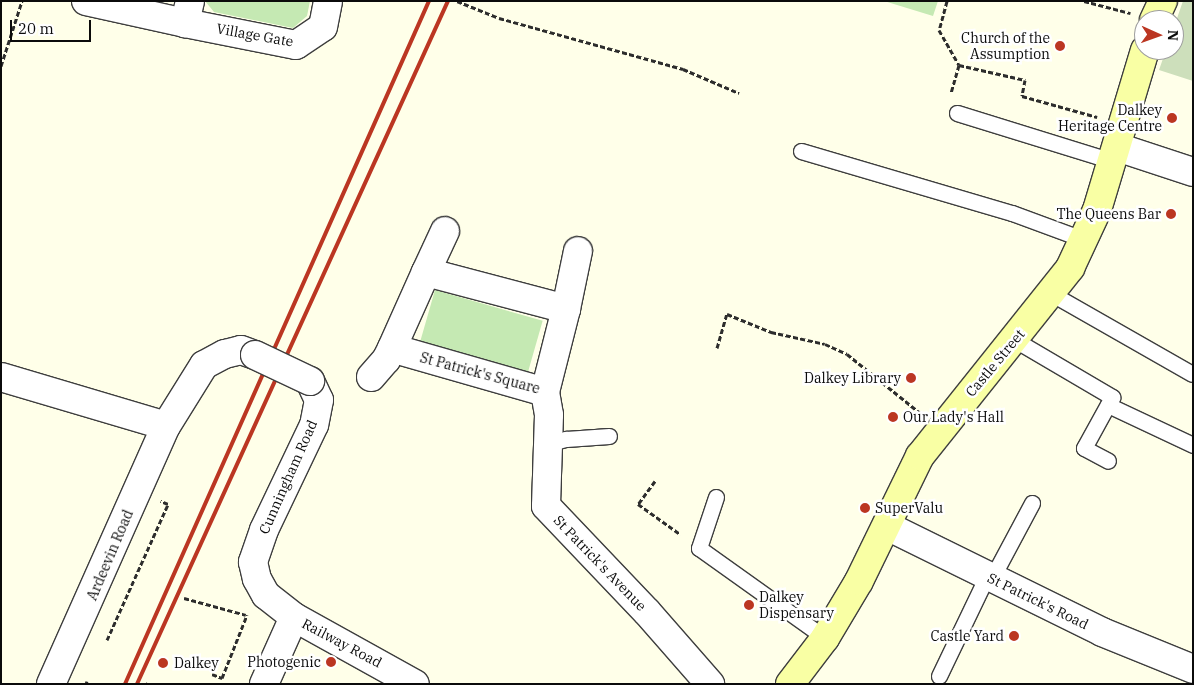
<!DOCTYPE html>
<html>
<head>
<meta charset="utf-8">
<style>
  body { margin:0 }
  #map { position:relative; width:1194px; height:685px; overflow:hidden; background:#ffffe9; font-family:"IBM Plex Serif",serif }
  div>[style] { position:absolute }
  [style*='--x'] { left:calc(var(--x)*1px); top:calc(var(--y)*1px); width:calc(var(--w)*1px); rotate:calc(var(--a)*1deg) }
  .green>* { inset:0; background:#c5e9b3; transform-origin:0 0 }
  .cemetery>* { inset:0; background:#cddfbb }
  .path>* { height:3px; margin-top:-1.5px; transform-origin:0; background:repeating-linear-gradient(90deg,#2d2d2d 0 5px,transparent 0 7.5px) }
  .roads { filter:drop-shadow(1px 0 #3e3e3e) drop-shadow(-1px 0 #3e3e3e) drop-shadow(0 1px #3e3e3e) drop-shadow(0 -1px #3e3e3e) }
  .service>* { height:15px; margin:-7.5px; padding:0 7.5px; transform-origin:7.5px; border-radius:7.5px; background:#fff }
  .minor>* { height:28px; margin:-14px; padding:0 14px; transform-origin:14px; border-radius:14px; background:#fff }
  .secondary>* { height:28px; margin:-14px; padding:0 14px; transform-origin:14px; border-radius:14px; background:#f9ffa4 }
  .rail>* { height:4px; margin:-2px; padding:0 2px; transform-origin:2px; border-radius:2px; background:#bb3622 }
  .bridges { filter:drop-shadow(1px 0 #3e3e3e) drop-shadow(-1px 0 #3e3e3e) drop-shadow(0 1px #3e3e3e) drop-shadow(0 -1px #3e3e3e) }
  .minor-bridge>* { height:28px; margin:-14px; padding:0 14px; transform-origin:14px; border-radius:14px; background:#fff }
  .dots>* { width:14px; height:14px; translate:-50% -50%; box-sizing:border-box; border:2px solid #fff; border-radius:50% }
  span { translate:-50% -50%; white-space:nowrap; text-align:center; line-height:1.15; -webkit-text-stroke:5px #fff; paint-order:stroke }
  .street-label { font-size:14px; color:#0b0b0b }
  .poi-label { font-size:14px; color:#0b0b0b }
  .right { translate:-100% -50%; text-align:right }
  .left { translate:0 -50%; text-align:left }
  .frame { position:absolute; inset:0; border:2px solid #0b0b0b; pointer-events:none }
  .north { position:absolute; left:1134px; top:10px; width:50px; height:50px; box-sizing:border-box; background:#fff; border:1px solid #9d9d9d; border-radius:50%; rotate:92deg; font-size:14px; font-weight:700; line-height:20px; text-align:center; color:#0b0b0b }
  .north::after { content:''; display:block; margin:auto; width:18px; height:22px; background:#bb3622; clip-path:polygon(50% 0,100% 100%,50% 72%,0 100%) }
  .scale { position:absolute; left:10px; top:20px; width:81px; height:22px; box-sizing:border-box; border:2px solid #0b0b0b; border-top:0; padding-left:6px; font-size:15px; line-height:18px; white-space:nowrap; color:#0b0b0b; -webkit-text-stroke:4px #fff; paint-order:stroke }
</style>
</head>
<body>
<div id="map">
  <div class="green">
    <i style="clip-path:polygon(205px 1px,310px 1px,307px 16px,293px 28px,214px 12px)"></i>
    <i style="clip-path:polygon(884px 1px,938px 1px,933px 16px)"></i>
    <i style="left:435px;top:290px;width:112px;height:55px;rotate:16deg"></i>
  </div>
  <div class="cemetery">
    <i style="clip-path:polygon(1183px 1px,1193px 1px,1193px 81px,1159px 70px,1166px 50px,1174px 50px,1174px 27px)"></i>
  </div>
  <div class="path">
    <i style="--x:457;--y:1;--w:45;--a:22"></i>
    <i style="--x:499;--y:18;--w:191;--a:15.5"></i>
    <i style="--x:683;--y:69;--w:61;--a:23.2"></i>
    <i style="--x:947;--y:1;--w:30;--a:105"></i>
    <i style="--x:939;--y:30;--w:40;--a:60.3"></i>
    <i style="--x:959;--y:65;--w:29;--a:106"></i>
    <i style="--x:1084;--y:1;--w:48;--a:14.6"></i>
    <i style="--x:959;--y:65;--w:68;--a:12.8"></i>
    <i style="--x:1025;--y:80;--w:16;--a:101"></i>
    <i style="--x:1022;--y:96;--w:78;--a:15.6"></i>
    <i style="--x:1;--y:66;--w:68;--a:-72.1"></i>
    <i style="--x:717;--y:348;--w:35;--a:-74"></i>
    <i style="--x:727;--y:314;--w:48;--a:22.2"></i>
    <i style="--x:771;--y:332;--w:55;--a:12.5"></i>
    <i style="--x:825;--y:344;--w:24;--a:24"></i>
    <i style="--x:847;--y:354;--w:94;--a:38.9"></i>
    <i style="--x:655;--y:481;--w:29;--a:126"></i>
    <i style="--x:638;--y:504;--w:52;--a:35.5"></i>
    <i style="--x:184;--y:598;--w:64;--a:15.3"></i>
    <i style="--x:107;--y:640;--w:149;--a:-65.8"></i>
    <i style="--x:168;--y:504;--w:8;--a:-157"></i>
    <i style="--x:212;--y:674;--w:11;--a:22"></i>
    <i style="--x:222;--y:678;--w:68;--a:-68.4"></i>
    <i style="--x:145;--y:683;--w:2;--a:27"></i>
    <i style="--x:86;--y:684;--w:3;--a:-72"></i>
  </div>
  <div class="roads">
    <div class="service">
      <i style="--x:957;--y:113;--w:162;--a:17.2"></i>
      <i style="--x:801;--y:151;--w:220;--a:16.4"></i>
      <i style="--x:1012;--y:213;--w:78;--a:20.3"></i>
      <i style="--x:1052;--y:294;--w:161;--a:29.7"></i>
      <i style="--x:1015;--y:340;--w:113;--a:30.4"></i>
      <i style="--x:1112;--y:397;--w:58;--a:118.8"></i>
      <i style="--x:1084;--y:448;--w:27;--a:28"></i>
      <i style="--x:1108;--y:405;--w:94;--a:25.2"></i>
      <i style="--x:547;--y:444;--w:20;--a:-15"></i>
      <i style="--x:566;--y:439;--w:43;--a:-4"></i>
      <i style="--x:716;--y:497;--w:54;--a:108.4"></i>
      <i style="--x:699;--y:548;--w:155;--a:35.5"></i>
      <i style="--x:992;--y:578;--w:85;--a:-61.9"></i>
      <i style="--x:939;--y:676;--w:111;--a:-64.4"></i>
    </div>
    <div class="minor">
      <i style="--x:86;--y:1;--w:101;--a:12.5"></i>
      <i style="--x:190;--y:1;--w:23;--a:103"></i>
      <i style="--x:185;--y:23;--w:113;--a:11.2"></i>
      <i style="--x:296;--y:45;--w:32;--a:-34"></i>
      <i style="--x:323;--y:27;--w:26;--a:-79"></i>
      <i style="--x:1117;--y:147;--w:80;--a:18.2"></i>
      <i style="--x:426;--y:272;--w:45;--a:-65.1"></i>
      <i style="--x:566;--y:309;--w:59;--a:-78.3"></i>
      <i style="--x:1;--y:377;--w:172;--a:16.5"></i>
      <i style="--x:371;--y:377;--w:23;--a:-49"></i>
      <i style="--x:386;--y:360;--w:13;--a:-63"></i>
      <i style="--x:392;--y:348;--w:83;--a:-65.9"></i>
      <i style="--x:426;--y:272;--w:145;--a:14.8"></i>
      <i style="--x:566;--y:309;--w:86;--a:104.2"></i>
      <i style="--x:545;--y:392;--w:159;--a:-164"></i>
      <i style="--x:310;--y:381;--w:21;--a:65"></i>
      <i style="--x:319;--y:400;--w:25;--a:101"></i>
      <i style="--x:314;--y:425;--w:116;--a:115.5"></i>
      <i style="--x:264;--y:530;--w:34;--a:109"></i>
      <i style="--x:253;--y:562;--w:17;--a:77"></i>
      <i style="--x:257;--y:579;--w:18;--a:61"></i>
      <i style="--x:266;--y:595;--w:36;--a:38"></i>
      <i style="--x:294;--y:617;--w:138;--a:29"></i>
      <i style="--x:545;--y:392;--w:23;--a:80"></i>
      <i style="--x:549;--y:415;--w:91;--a:91.9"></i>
      <i style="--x:546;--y:506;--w:146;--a:46.4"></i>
      <i style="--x:647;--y:612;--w:96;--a:48.8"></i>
      <i style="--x:887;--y:526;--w:240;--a:26.2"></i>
      <i style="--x:1102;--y:632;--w:98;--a:22.1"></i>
      <i style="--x:51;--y:684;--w:282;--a:-66"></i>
      <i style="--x:166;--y:426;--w:72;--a:-58.1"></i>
      <i style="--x:204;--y:365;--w:24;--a:-28"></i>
      <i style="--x:225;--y:354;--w:16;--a:-14"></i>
      <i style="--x:241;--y:350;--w:15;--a:20"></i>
      <i style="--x:264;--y:684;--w:73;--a:-65.9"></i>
    </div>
    <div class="secondary">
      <i style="--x:1154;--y:20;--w:21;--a:-65"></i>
      <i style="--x:790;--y:684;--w:58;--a:-52.7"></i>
      <i style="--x:825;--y:638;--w:66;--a:-59.2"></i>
      <i style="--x:859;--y:581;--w:139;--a:-64"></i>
      <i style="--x:920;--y:456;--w:241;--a:-51.4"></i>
      <i style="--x:1070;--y:268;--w:64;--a:-65"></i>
      <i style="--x:1097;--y:210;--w:167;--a:-73.3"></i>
    </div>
  </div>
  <div class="rail">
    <i style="--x:125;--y:684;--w:748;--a:-66.01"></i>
    <i style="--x:137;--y:684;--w:750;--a:-65.52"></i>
  </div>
  <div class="bridges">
    <div class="minor-bridge">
      <i style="--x:255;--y:355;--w:61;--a:25.3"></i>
    </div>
  </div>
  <div class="dots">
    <i style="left:1060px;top:46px;background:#bb3622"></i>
    <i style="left:1172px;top:118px;background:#bb3622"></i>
    <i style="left:1171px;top:214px;background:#bb3622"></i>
    <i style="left:911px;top:378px;background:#bb3622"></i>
    <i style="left:893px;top:417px;background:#bb3622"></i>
    <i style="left:865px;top:508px;background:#bb3622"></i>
    <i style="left:749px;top:605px;background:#bb3622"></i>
    <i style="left:1014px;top:636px;background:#bb3622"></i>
    <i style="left:331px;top:662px;background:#bb3622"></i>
    <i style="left:163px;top:663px;background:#bb3622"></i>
  </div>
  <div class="street-label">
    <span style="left:255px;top:35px;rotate:10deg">Village Gate</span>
    <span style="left:995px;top:363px;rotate:-50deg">Castle Street</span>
    <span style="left:480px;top:373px;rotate:15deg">St Patrick's Square</span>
    <span style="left:288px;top:477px;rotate:-66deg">Cunningham Road</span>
    <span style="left:110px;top:555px;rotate:-67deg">Ardeevin Road</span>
    <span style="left:600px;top:563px;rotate:46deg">St Patrick's Avenue</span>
    <span style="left:1038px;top:601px;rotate:26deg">St Patrick's Road</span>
    <span style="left:342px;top:643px;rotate:28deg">Railway Road</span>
  </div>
  <div class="poi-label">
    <span class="right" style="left:1050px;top:46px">Church of the<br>Assumption</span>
    <span class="right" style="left:1162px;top:118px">Dalkey<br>Heritage Centre</span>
    <span class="right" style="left:1161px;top:214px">The Queens Bar</span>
    <span class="right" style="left:901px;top:378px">Dalkey Library</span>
    <span class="left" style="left:903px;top:417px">Our Lady's Hall</span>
    <span class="left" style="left:875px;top:508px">SuperValu</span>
    <span class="left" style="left:759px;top:605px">Dalkey<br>Dispensary</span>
    <span class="right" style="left:1004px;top:636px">Castle Yard</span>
    <span class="right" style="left:321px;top:662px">Photogenic</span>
    <span class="left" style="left:174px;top:663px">Dalkey</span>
  </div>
  <div class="frame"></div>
  <div class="north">N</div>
  <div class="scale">20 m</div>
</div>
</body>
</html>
